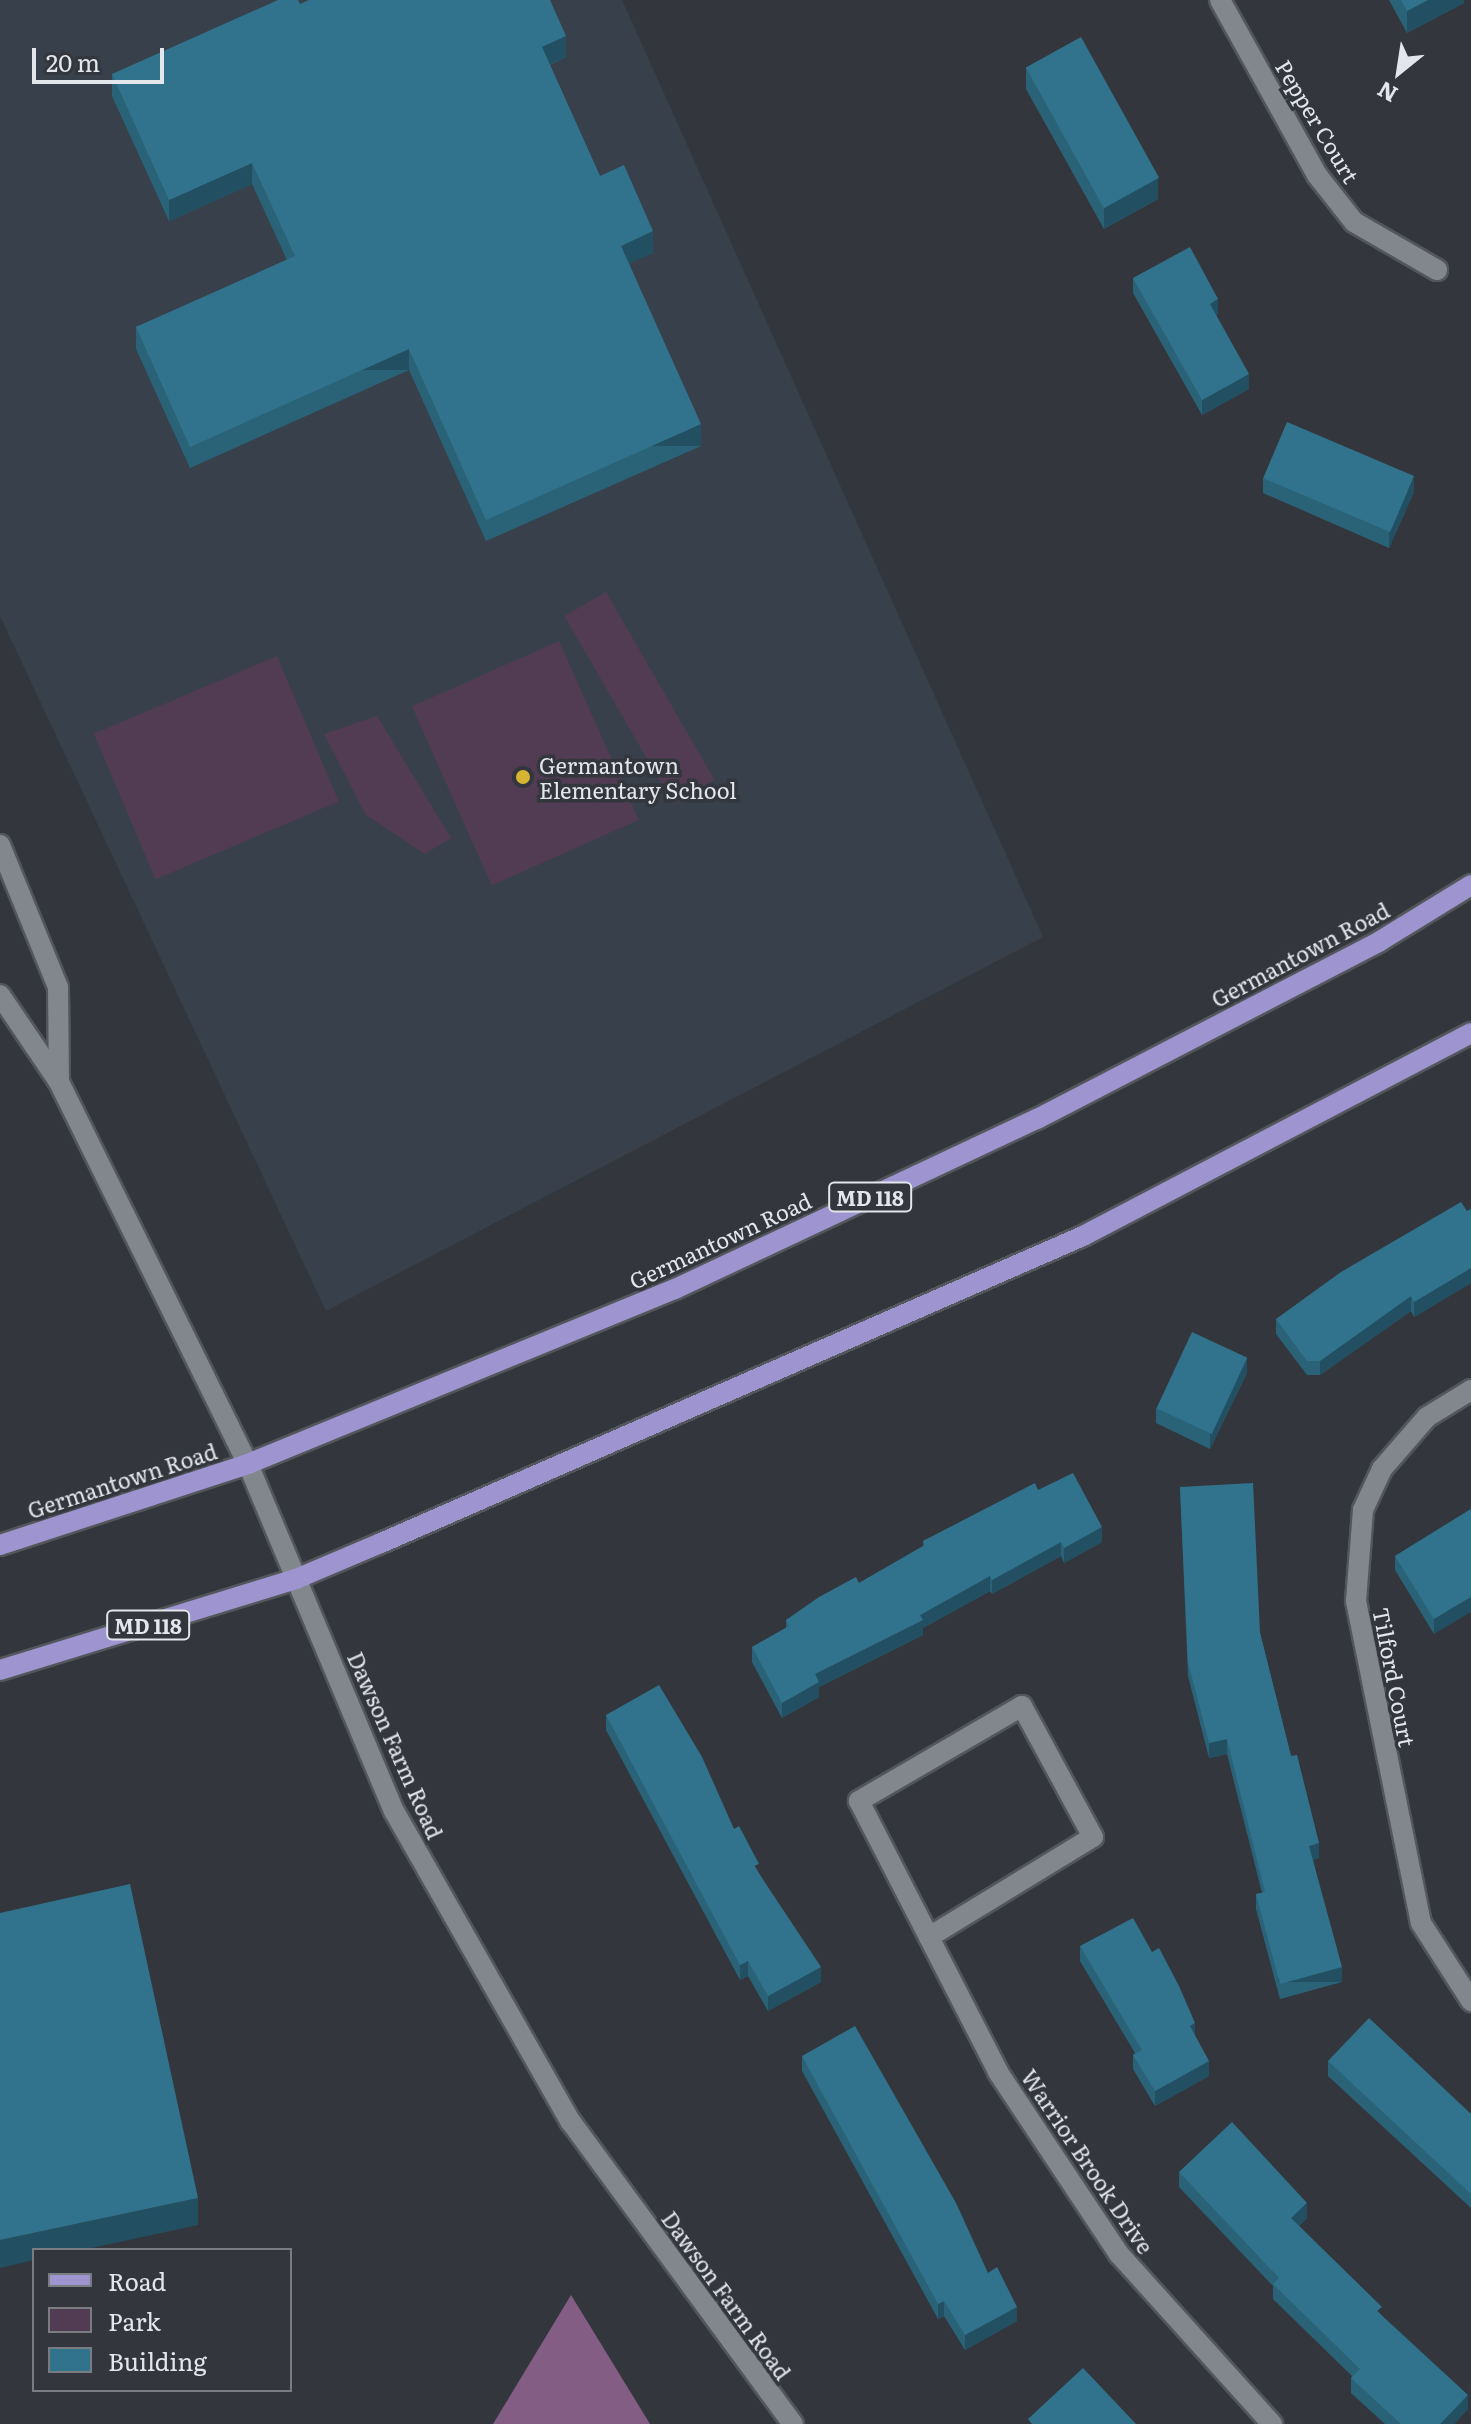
<!DOCTYPE html>
<html>
<head>
<meta charset="utf-8">
<style>
  body { margin:0 }
  #map { position:relative; width:1471px; height:2424px; overflow:hidden; background:#33373d; font-family:Literata,serif }
  div>[style] { position:absolute }
  [style*='--x'] { left:calc(var(--x)*1px); top:calc(var(--y)*1px); width:calc(var(--w)*1px); rotate:calc(var(--a)*1deg) }
  .built>* { inset:0; background:#38404b }
  .green>* { inset:0; background:#523c53; transform-origin:0 0 }
  .forest>* { inset:0; background:#845d85 }
  .roads { filter:drop-shadow(2px 0 #53565b) drop-shadow(-2px 0 #53565b) drop-shadow(0 2px #53565b) drop-shadow(0 -2px #53565b) }
  .minor>* { height:20px; margin:-10px; padding:0 10px; transform-origin:10px; border-radius:10px; background:#82878e }
  .tertiary>* { height:20px; margin:-10px; padding:0 10px; transform-origin:10px; border-radius:10px; background:#82878e }
  .primary>* { height:20px; margin:-10px; padding:0 10px; transform-origin:10px; border-radius:10px; background:#9e94d0 }
  .wall>* { inset:0; background:#2a6378 }
  .shaded-wall>* { inset:0; background:#225062; transform-origin:0 0 }
  .building>* { inset:0; background:#31738c; transform-origin:0 0 }
  .dots>* { width:22px; height:22px; translate:-50% -50%; box-sizing:border-box; border:4px solid #33373d; border-radius:50% }
  span { translate:-50% -50%; white-space:nowrap; text-align:center; line-height:1.15; -webkit-text-stroke:7px #33373d; paint-order:stroke }
  .shield-label span { padding:2px 6px; background:#33373d; border:2px solid; border-radius:6px; -webkit-text-stroke-width:0 }
  .shield-label { font-size:20px; color:#e3e6ea; font-weight:700 }
  .street-label { font-size:22px; color:#e3e6ea }
  .poi-label { font-size:22px; color:#e3e6ea }
  .left { translate:0 -50%; text-align:left }
  .legend { position:absolute; left:32px; top:2248px; width:260px; height:144px; box-sizing:border-box; background:#33373d; border:2px solid #797d82; margin:0; padding:10px 14px; list-style:none; font-size:24px; color:#e3e6ea }
  .legend li { display:flex; align-items:center; gap:16px; height:40px }
  .legend b { width:40px; border:2px solid #797d82 }
  .north { position:absolute; left:1359px; top:32px; width:80px; height:80px; -webkit-text-stroke:6px #33373d; paint-order:stroke; rotate:210deg; font-size:22px; font-weight:700; line-height:32px; text-align:center; color:#e3e6ea }
  .north::after { content:''; display:block; margin:auto; width:28px; height:36px; background:#e3e6ea; clip-path:polygon(50% 0,100% 100%,50% 72%,0 100%) }
  .scale { position:absolute; left:32px; top:48px; width:132px; height:36px; box-sizing:border-box; border:4px solid #e3e6ea; border-top:0; padding-left:10px; font-size:24px; line-height:28px; white-space:nowrap; color:#e3e6ea; -webkit-text-stroke:6px #33373d; paint-order:stroke }
</style>
</head>
<body>
<div id="map">
  <div class="built">
    <i style="clip-path:polygon(0 0,622px 0,1043px 937px,326px 1311px,0 616px)"></i>
  </div>
  <div class="green">
    <i style="left:606px;top:592px;width:217px;height:48px;rotate:60deg"></i>
    <i style="left:559px;top:641px;width:196px;height:161px;rotate:66deg"></i>
    <i style="left:277px;top:656px;width:158px;height:199px;rotate:67deg"></i>
    <i style="clip-path:polygon(377px 716px,451px 838px,425px 854px,366px 815px,324px 734px)"></i>
  </div>
  <div class="forest">
    <i style="clip-path:polygon(571px 2295px,650px 2424px,493px 2424px)"></i>
  </div>
  <div class="roads">
    <div class="minor">
      <i style="--x:1220;--y:0;--w:200;--a:61"></i>
      <i style="--x:1317;--y:175;--w:60;--a:51.8"></i>
      <i style="--x:1354;--y:222;--w:96;--a:30"></i>
      <i style="--x:1471;--y:1390;--w:52;--a:148.5"></i>
      <i style="--x:1427;--y:1417;--w:69;--a:130.9"></i>
      <i style="--x:1382;--y:1469;--w:45;--a:114.9"></i>
      <i style="--x:1363;--y:1510;--w:91;--a:94.4"></i>
      <i style="--x:1356;--y:1601;--w:328;--a:78.6"></i>
      <i style="--x:1421;--y:1923;--w:93;--a:57.3"></i>
      <i style="--x:929;--y:1937;--w:192;--a:-31.4"></i>
      <i style="--x:1093;--y:1837;--w:149;--a:-118.5"></i>
      <i style="--x:1022;--y:1706;--w:189;--a:149.8"></i>
      <i style="--x:859;--y:1801;--w:305;--a:62.8"></i>
      <i style="--x:998;--y:2072;--w:219;--a:56.4"></i>
      <i style="--x:1119;--y:2254;--w:229;--a:48"></i>
    </div>
    <div class="tertiary">
      <i style="--x:0;--y:845;--w:153;--a:67.8"></i>
      <i style="--x:58;--y:987;--w:95;--a:89.4"></i>
      <i style="--x:0;--y:995;--w:105;--a:55.9"></i>
      <i style="--x:59;--y:1082;--w:426;--a:63.7"></i>
      <i style="--x:248;--y:1464;--w:376;--a:67.2"></i>
      <i style="--x:394;--y:1811;--w:358;--a:60.4"></i>
      <i style="--x:571;--y:2122;--w:375;--a:53.7"></i>
    </div>
    <div class="primary">
      <i style="--x:0;--y:1545;--w:261;--a:-18.1"></i>
      <i style="--x:248;--y:1464;--w:461;--a:-22.3"></i>
      <i style="--x:675;--y:1289;--w:400;--a:-25.2"></i>
      <i style="--x:1037;--y:1119;--w:386;--a:-27.4"></i>
      <i style="--x:1380;--y:941;--w:107;--a:-31.6"></i>
      <i style="--x:0;--y:1670;--w:310;--a:-17.1"></i>
      <i style="--x:296;--y:1579;--w:92;--a:-23"></i>
      <i style="--x:381;--y:1543;--w:766;--a:-23.62"></i>
      <i style="--x:1083;--y:1236;--w:438;--a:-27.6"></i>
    </div>
  </div>
  <div class="wall">
    <i style="clip-path:polygon(1389px 0,1464px 0,1464px 3px,1407px 33px)"></i>
    <i style="clip-path:polygon(300px 4px,566px 57px,550px 65px,600px 176px,653px 253px,629px 263px,701px 446px,486px 541px,409px 370px,190px 468px,136px 349px,136px 327px,287px 260px,252px 184px,169px 221px,112px 96px,112px 74px)"></i>
    <i style="clip-path:polygon(1026px 67px,1158px 199px,1104px 229px,1026px 89px)"></i>
    <i style="clip-path:polygon(1133px 278px,1218px 314px,1216px 315px,1249px 389px,1202px 415px,1133px 293px)"></i>
    <i style="clip-path:polygon(1263px 478px,1414px 492px,1389px 548px,1263px 493px)"></i>
    <i style="clip-path:polygon(1471px 1209px,1471px 1283px,1414px 1317px,1411px 1311px,1320px 1375px,1307px 1375px,1276px 1334px,1276px 1319px)"></i>
    <i style="clip-path:polygon(1247px 1373px,1210px 1449px,1156px 1423px,1156px 1408px)"></i>
    <i style="clip-path:polygon(1180px 1487px,1260px 1633px,1291px 1756px,1319px 1858px,1313px 1860px,1342px 1982px,1280px 1999px,1256px 1909px,1256px 1894px,1262px 1893px,1227px 1754px,1209px 1758px,1188px 1676px)"></i>
    <i style="clip-path:polygon(1038px 1490px,1102px 1542px,1064px 1563px,1061px 1556px,992px 1594px,990px 1591px,923px 1628px,923px 1635px,819px 1687px,819px 1697px,782px 1718px,752px 1662px,752px 1647px,786px 1628px,786px 1620px,859px 1583px,923px 1546px,923px 1541px)"></i>
    <i style="clip-path:polygon(1471px 1509px,1434px 1634px,1395px 1570px,1395px 1556px)"></i>
    <i style="clip-path:polygon(606px 1715px,734px 1829px,821px 1982px,768px 2011px,748px 1976px,740px 1980px,606px 1730px)"></i>
    <i style="clip-path:polygon(1080px 1946px,1195px 2036px,1209px 2076px,1155px 2106px,1133px 2069px,1133px 2055px,1135px 2053px,1080px 1961px)"></i>
    <i style="clip-path:polygon(802px 2056px,988px 2273px,1017px 2321px,965px 2350px,944px 2316px,938px 2319px,802px 2071px)"></i>
    <i style="clip-path:polygon(1328px 2061px,1459px 2104px,1471px 2114px,1471px 2208px,1328px 2076px)"></i>
    <i style="clip-path:polygon(1179px 2172px,1307px 2218px,1299px 2226px,1468px 2409px,1454px 2424px,1385px 2424px,1351px 2393px,1351px 2378px,1352px 2376px,1273px 2299px,1273px 2286px,1179px 2187px)"></i>
  </div>
  <div class="shaded-wall">
    <i style="clip-path:polygon(1428px 0,1464px 0,1464px 3px,1407px 33px,1407px 11px)"></i>
    <i style="clip-path:polygon(566px 36px,566px 57px,542px 68px,542px 47px)"></i>
    <i style="clip-path:polygon(252px 163px,252px 184px,169px 221px,169px 200px)"></i>
    <i style="clip-path:polygon(1158px 178px,1158px 199px,1104px 229px,1104px 207px)"></i>
    <i style="clip-path:polygon(653px 231px,653px 253px,621px 267px,621px 246px)"></i>
    <i style="clip-path:polygon(1218px 299px,1218px 314px,1210px 318px,1210px 304px)"></i>
    <i style="left:409px;top:349px;width:21px;height:240px;rotate:90deg"></i>
    <i style="clip-path:polygon(1249px 374px,1249px 389px,1202px 415px,1202px 400px)"></i>
    <i style="left:701px;top:424px;width:22px;height:235px;rotate:90deg"></i>
    <i style="clip-path:polygon(1414px 477px,1414px 492px,1389px 548px,1389px 533px)"></i>
    <i style="clip-path:polygon(1471px 1268px,1471px 1283px,1414px 1317px,1414px 1302px)"></i>
    <i style="clip-path:polygon(1411px 1296px,1411px 1311px,1320px 1375px,1320px 1361px)"></i>
    <i style="clip-path:polygon(1247px 1358px,1247px 1373px,1210px 1449px,1210px 1434px)"></i>
    <i style="clip-path:polygon(1102px 1527px,1102px 1542px,1064px 1563px,1064px 1548px)"></i>
    <i style="clip-path:polygon(1061px 1542px,1061px 1556px,992px 1594px,992px 1580px)"></i>
    <i style="clip-path:polygon(990px 1576px,990px 1591px,923px 1628px,923px 1635px,819px 1687px,819px 1697px,782px 1718px,782px 1703px,815px 1674px)"></i>
    <i style="clip-path:polygon(1471px 1597px,1471px 1612px,1434px 1634px,1434px 1619px)"></i>
    <i style="clip-path:polygon(1227px 1739px,1227px 1754px,1209px 1758px,1209px 1743px)"></i>
    <i style="clip-path:polygon(1319px 1843px,1319px 1858px,1309px 1861px,1309px 1846px)"></i>
    <i style="clip-path:polygon(748px 1961px,748px 1976px,740px 1980px,740px 1965px)"></i>
    <i style="clip-path:polygon(821px 1967px,821px 1982px,768px 2011px,768px 1996px)"></i>
    <i style="left:1342px;top:1967px;width:15px;height:64px;rotate:90deg"></i>
    <i style="clip-path:polygon(1195px 2023px,1195px 2038px,1190px 2026px)"></i>
    <i style="clip-path:polygon(1209px 2061px,1209px 2076px,1155px 2106px,1155px 2091px)"></i>
    <i style="clip-path:polygon(198px 2198px,198px 2225px,82px 2250px,34px 2250px,34px 2260px,0 2268px,0 2240px)"></i>
    <i style="clip-path:polygon(1307px 2203px,1307px 2218px,1291px 2233px,1291px 2218px)"></i>
    <i style="clip-path:polygon(944px 2301px,944px 2316px,938px 2319px,938px 2304px)"></i>
    <i style="clip-path:polygon(1017px 2307px,1017px 2321px,965px 2350px,965px 2335px)"></i>
    <i style="clip-path:polygon(1468px 2395px,1468px 2409px,1454px 2424px,1440px 2424px)"></i>
  </div>
  <div class="building">
    <i style="clip-path:polygon(278px 0,298px 0,300px 4px,309px 0,550px 0,566px 36px,542px 47px,600px 176px,624px 165px,653px 231px,621px 246px,701px 424px,486px 520px,409px 349px,190px 447px,136px 327px,295px 256px,252px 163px,169px 200px,112px 74px)"></i>
    <i style="clip-path:polygon(1401px 0,1428px 0,1407px 11px)"></i>
    <i style="left:1081px;top:37px;width:161px;height:63px;rotate:61deg"></i>
    <i style="clip-path:polygon(1190px 247px,1218px 299px,1210px 304px,1249px 374px,1202px 400px,1133px 278px)"></i>
    <i style="left:1287px;top:422px;width:138px;height:61px;rotate:23deg"></i>
    <i style="clip-path:polygon(1461px 1202px,1467px 1211px,1471px 1209px,1471px 1268px,1414px 1302px,1411px 1296px,1320px 1361px,1307px 1361px,1276px 1319px,1341px 1272px)"></i>
    <i style="left:1192px;top:1332px;width:61px;height:84px;rotate:25deg"></i>
    <i style="clip-path:polygon(1073px 1473px,1102px 1527px,1064px 1548px,1061px 1542px,992px 1580px,990px 1576px,920px 1615px,923px 1620px,815px 1674px,819px 1682px,782px 1703px,752px 1647px,789px 1626px,786px 1620px,819px 1597px,856px 1577px,859px 1583px,925px 1545px,923px 1541px,1035px 1483px,1038px 1490px)"></i>
    <i style="clip-path:polygon(1253px 1483px,1260px 1633px,1291px 1756px,1297px 1755px,1319px 1843px,1309px 1846px,1342px 1967px,1280px 1984px,1256px 1894px,1265px 1892px,1227px 1739px,1209px 1743px,1188px 1662px,1180px 1487px)"></i>
    <i style="clip-path:polygon(1471px 1509px,1471px 1597px,1434px 1619px,1395px 1556px)"></i>
    <i style="clip-path:polygon(659px 1685px,702px 1757px,734px 1829px,739px 1826px,759px 1864px,754px 1866px,821px 1967px,768px 1996px,748px 1961px,740px 1965px,606px 1715px)"></i>
    <i style="clip-path:polygon(130px 1884px,198px 2198px,0 2240px,0 1913px)"></i>
    <i style="clip-path:polygon(1133px 1918px,1152px 1952px,1159px 1948px,1179px 1986px,1195px 2023px,1190px 2026px,1209px 2061px,1155px 2091px,1133px 2055px,1142px 2050px,1080px 1946px)"></i>
    <i style="clip-path:polygon(1369px 2018px,1471px 2114px,1471px 2194px,1328px 2061px)"></i>
    <i style="clip-path:polygon(855px 2026px,956px 2203px,988px 2273px,997px 2267px,1017px 2307px,965px 2335px,944px 2301px,938px 2304px,802px 2056px)"></i>
    <i style="clip-path:polygon(1232px 2122px,1307px 2203px,1291px 2218px,1382px 2307px,1377px 2311px,1468px 2395px,1440px 2424px,1401px 2424px,1351px 2378px,1360px 2369px,1273px 2284px,1279px 2278px,1179px 2172px)"></i>
    <i style="clip-path:polygon(1083px 2368px,1136px 2424px,1032px 2424px,1028px 2419px)"></i>
  </div>
  <div class="dots">
    <i style="left:523px;top:777px;background:#d7b434"></i>
  </div>
  <div class="shield-label">
    <span style="left:870px;top:1197px">MD 118</span>
    <span style="left:148px;top:1625px">MD 118</span>
  </div>
  <div class="street-label">
    <span style="left:1318px;top:121px;rotate:59deg">Pepper Court</span>
    <span style="left:1300px;top:954px;rotate:-28deg">Germantown Road</span>
    <span style="left:720px;top:1240px;rotate:-25deg">Germantown Road</span>
    <span style="left:122px;top:1480px;rotate:-18deg">Germantown Road</span>
    <span style="left:1395px;top:1677px;rotate:79deg">Tilford Court</span>
    <span style="left:396px;top:1745px;rotate:66deg">Dawson Farm Road</span>
    <span style="left:1088px;top:2161px;rotate:56deg">Warrior Brook Drive</span>
    <span style="left:727px;top:2295px;rotate:54deg">Dawson Farm Road</span>
  </div>
  <div class="poi-label">
    <span class="left" style="left:539px;top:777px">Germantown<br>Elementary School</span>
  </div>
  <ul class="legend">
  <li><b style="height:10px;background:#9e94d0"></b>Road</li>
  <li><b style="height:22px;background:#523c53"></b>Park</li>
  <li><b style="height:22px;background:#31738c"></b>Building</li>
  </ul>
  <div class="north">N</div>
  <div class="scale">20 m</div>
</div>
</body>
</html>
